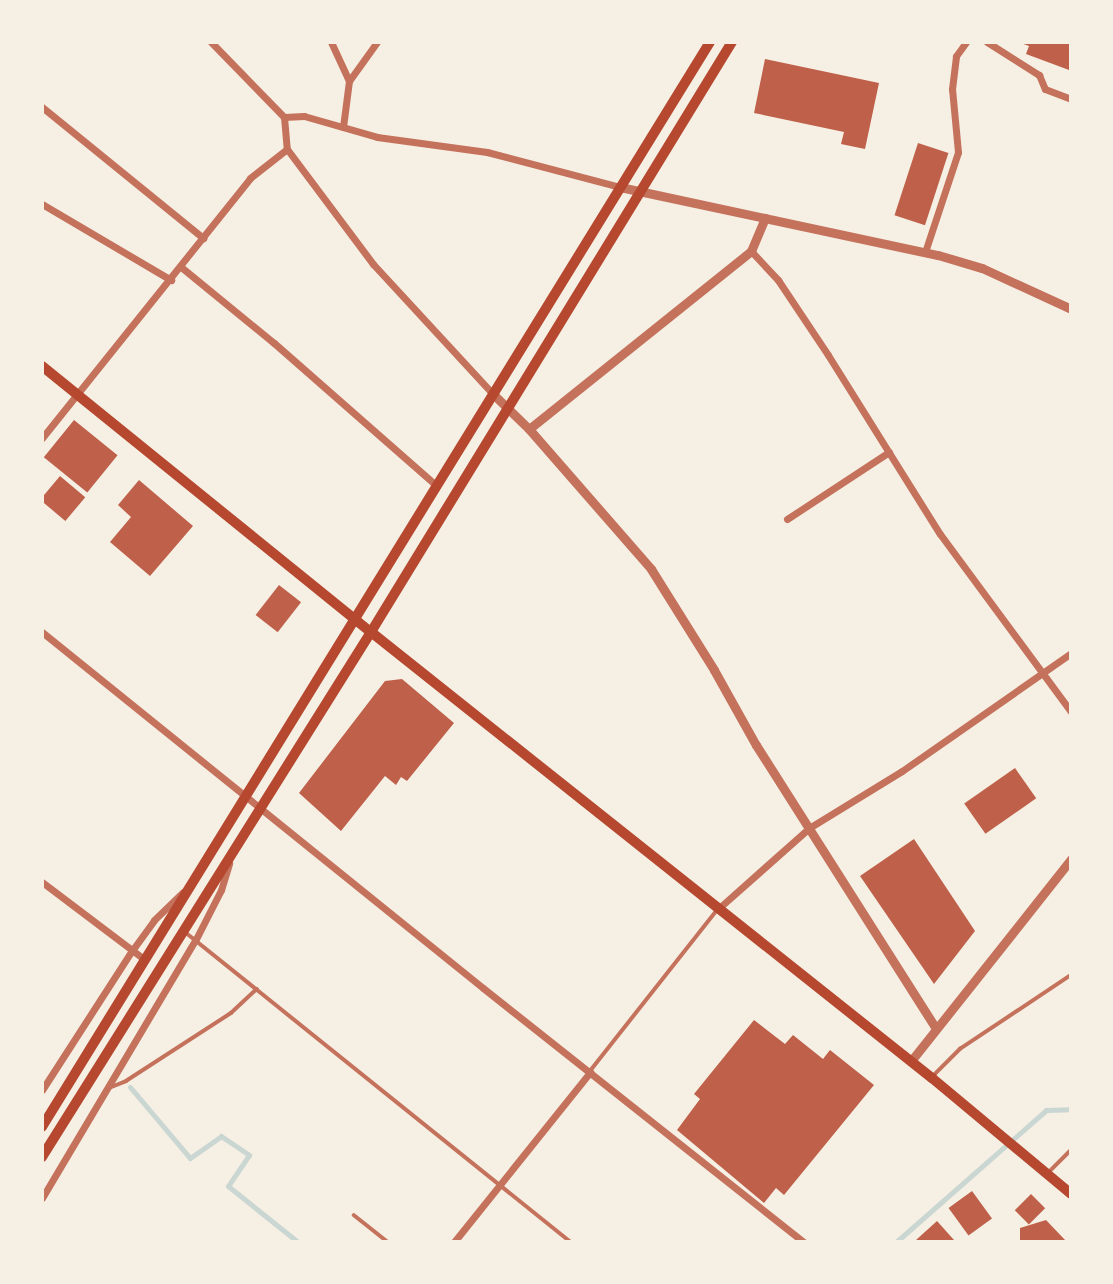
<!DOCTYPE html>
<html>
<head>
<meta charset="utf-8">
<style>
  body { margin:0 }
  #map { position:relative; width:1113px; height:1284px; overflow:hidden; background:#f6efe4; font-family:"PT Serif",serif }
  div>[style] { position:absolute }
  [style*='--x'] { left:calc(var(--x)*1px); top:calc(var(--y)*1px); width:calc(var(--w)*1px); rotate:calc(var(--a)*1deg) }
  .stream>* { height:5px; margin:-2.5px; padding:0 2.5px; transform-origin:2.5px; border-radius:2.5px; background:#c9d6d2 }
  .building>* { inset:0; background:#bf614a; transform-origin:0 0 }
  .service>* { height:3.5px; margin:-1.75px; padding:0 1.75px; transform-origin:1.75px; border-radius:1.75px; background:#c5725c }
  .minor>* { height:7px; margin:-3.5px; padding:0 3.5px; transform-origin:3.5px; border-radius:3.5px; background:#c5725c }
  .tertiary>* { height:9px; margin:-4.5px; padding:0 4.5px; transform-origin:4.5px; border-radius:4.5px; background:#c5725c }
  .secondary>* { height:10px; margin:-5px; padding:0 5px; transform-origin:5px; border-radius:5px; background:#b5482f }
  .primary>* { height:10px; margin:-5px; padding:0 5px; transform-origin:5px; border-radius:5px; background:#b5482f }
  span { translate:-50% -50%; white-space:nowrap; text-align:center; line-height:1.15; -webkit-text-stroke:6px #f6efe4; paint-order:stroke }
  .frame { position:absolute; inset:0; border:44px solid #f6efe4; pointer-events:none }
</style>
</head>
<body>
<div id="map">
  <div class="stream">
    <i style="--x:130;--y:1087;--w:93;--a:49.8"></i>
    <i style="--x:190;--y:1158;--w:38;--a:-35"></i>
    <i style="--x:221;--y:1136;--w:34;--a:34"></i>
    <i style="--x:249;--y:1155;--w:37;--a:124"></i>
    <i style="--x:228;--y:1186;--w:90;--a:38.7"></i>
    <i style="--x:896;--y:1242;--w:200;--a:-41.3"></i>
    <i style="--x:1046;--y:1110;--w:25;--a:-2"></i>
  </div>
  <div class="building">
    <i style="clip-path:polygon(1018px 42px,1071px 42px,1069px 70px,1026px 54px,1029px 46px)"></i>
    <i style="clip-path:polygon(765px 59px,879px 83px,865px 149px,841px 144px,844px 132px,754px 113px)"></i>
    <i style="left:918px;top:143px;width:32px;height:76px;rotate:18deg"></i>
    <i style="left:74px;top:420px;width:56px;height:48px;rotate:39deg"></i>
    <i style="left:60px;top:476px;width:33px;height:31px;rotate:40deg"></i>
    <i style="clip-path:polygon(139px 480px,193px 526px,150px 576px,110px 542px,131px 517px,118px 505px)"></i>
    <i style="left:279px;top:585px;width:28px;height:38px;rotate:38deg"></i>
    <i style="clip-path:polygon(402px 679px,454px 723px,407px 781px,401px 777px,396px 785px,385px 776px,341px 831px,299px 793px,385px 681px)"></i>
    <i style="left:1015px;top:768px;width:37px;height:62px;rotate:55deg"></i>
    <i style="clip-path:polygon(914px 839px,975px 931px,934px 984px,860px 876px)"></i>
    <i style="clip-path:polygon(754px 1020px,785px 1044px,793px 1035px,823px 1059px,830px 1050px,874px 1085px,784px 1195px,776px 1188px,764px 1203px,677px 1130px,700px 1099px,694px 1094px)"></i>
    <i style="left:972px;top:1191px;width:34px;height:29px;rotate:54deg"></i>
    <i style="left:1031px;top:1194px;width:20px;height:23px;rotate:45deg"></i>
    <i style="clip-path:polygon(1046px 1220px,1066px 1241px,1020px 1242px,1020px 1228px)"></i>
    <i style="clip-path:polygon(937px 1221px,954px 1240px,918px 1242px,916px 1240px)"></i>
  </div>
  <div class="service">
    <i style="--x:184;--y:931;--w:496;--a:38.8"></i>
    <i style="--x:590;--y:1071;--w:206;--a:-51.7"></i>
    <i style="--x:932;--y:1077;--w:40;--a:-45"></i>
    <i style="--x:960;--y:1049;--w:133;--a:-33.7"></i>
    <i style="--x:109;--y:1088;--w:18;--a:-22"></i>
    <i style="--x:126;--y:1081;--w:125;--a:-32.9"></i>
    <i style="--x:231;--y:1013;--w:35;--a:-43"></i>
    <i style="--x:1048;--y:1173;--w:33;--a:-45"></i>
    <i style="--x:354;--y:1215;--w:43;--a:38.5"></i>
  </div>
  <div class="minor">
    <i style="--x:211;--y:42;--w:105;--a:45.8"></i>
    <i style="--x:284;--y:117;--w:32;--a:85"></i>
    <i style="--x:287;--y:149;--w:144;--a:53.2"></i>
    <i style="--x:373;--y:264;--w:177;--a:47.3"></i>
    <i style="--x:331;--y:42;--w:43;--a:65.2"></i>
    <i style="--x:987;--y:42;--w:62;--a:32.4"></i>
    <i style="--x:1039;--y:75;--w:15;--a:67"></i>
    <i style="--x:1045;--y:89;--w:28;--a:21"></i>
    <i style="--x:42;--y:107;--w:208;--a:39.1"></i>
    <i style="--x:284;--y:117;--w:20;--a:-3"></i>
    <i style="--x:304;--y:116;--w:76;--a:16"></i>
    <i style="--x:377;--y:137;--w:111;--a:7.8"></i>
    <i style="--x:487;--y:152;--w:138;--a:14.7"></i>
    <i style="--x:343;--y:127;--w:46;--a:-82.6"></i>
    <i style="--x:349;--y:81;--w:48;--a:-54.3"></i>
    <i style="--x:42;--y:204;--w:150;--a:30.5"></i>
    <i style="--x:751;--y:251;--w:40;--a:47"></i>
    <i style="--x:778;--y:280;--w:90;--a:56.3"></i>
    <i style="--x:828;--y:355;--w:211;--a:58"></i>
    <i style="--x:940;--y:534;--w:221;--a:53.6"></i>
    <i style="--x:925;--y:252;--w:105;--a:-71.7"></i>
    <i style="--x:958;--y:152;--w:63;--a:-95.4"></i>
    <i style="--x:952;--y:89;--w:33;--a:-83"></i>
    <i style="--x:956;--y:56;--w:17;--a:-54"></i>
    <i style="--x:181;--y:267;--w:120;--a:39.3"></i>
    <i style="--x:274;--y:343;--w:217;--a:41.3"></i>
    <i style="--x:42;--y:438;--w:333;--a:-51.3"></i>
    <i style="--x:250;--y:178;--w:47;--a:-38.1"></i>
    <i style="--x:787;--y:519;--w:122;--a:-33.3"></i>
    <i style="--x:42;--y:632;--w:567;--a:38.91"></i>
    <i style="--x:483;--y:988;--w:409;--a:38.4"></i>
    <i style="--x:42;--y:882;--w:129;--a:37.1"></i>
    <i style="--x:719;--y:908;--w:120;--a:-41.6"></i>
    <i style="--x:809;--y:828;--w:109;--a:-31.5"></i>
    <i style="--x:902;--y:771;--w:206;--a:-34.9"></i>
    <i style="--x:42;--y:1090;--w:164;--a:-57.2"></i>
    <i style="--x:131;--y:952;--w:39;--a:-54"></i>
    <i style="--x:154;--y:920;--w:40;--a:-44"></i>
    <i style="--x:42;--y:1198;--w:301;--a:-59.3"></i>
    <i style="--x:196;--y:939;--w:55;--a:-63"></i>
    <i style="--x:221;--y:890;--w:28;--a:-73"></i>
    <i style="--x:454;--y:1242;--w:218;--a:-51.3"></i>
  </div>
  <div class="tertiary">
    <i style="--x:620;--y:187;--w:325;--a:12.1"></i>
    <i style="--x:938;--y:255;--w:46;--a:16.5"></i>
    <i style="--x:982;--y:268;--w:98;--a:24.7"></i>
    <i style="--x:493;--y:394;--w:50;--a:44.2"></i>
    <i style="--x:529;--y:429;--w:285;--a:-38.7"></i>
    <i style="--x:751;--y:251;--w:36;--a:-67"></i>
    <i style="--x:529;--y:429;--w:186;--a:48.9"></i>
    <i style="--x:651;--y:569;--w:119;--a:58"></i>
    <i style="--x:714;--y:670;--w:86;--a:60.8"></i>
    <i style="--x:756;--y:745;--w:336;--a:57.6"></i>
    <i style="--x:911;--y:1061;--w:258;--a:-51.6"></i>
  </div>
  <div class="secondary">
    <i style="--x:42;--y:1127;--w:1274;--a:-58.38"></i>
    <i style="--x:42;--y:1157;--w:620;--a:-57.93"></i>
    <i style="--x:371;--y:632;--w:692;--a:-58.54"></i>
  </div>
  <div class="primary">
    <i style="--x:42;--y:366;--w:423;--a:39"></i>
    <i style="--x:371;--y:632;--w:717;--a:38.49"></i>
    <i style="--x:932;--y:1078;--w:181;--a:39.8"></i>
  </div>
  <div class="frame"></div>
</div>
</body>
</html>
